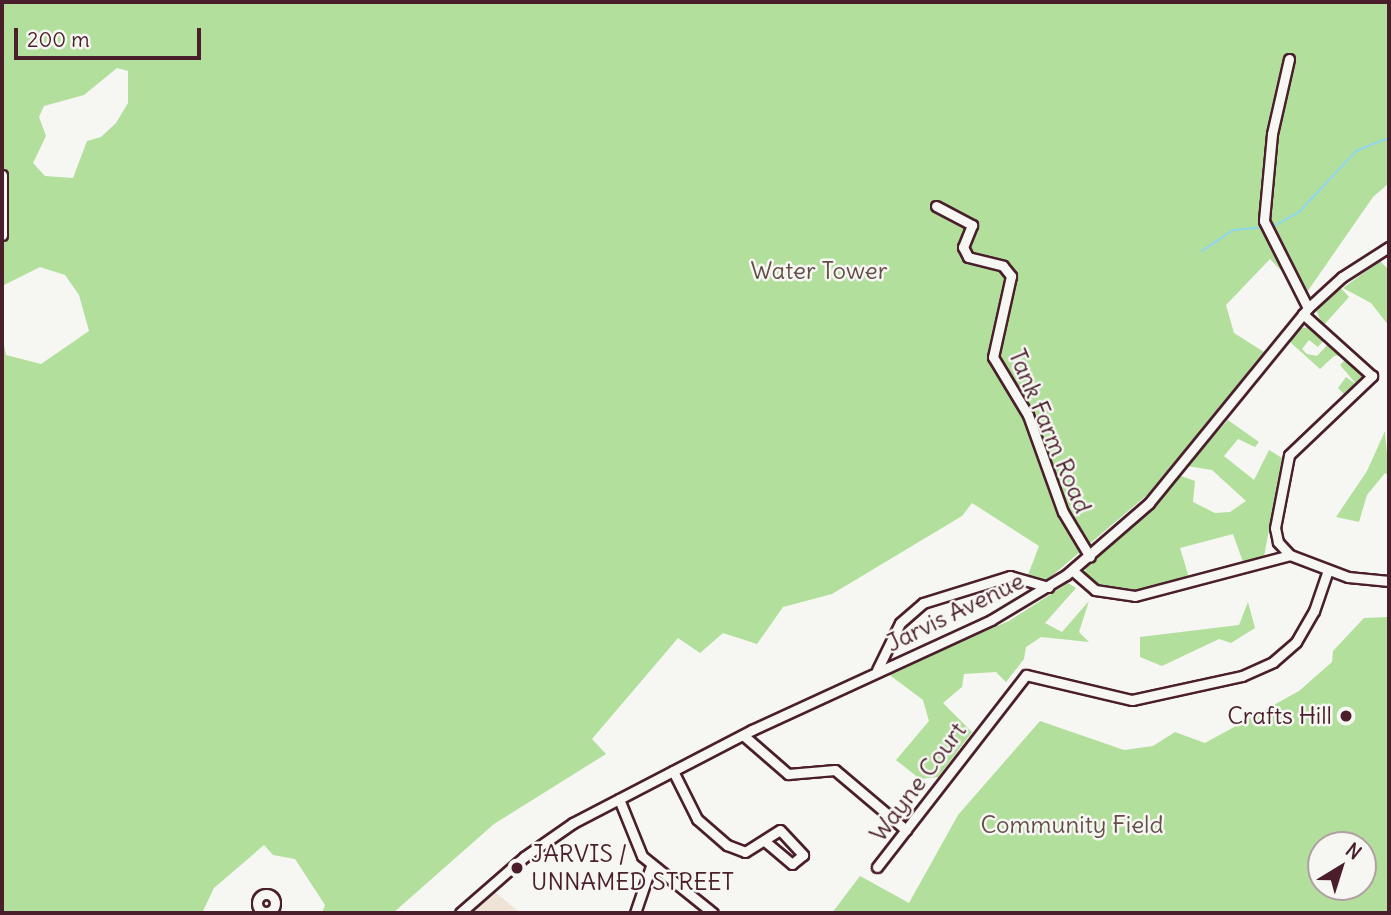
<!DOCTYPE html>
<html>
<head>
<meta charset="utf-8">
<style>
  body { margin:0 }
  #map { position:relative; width:1391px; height:915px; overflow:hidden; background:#f6f6f2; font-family:Delius,sans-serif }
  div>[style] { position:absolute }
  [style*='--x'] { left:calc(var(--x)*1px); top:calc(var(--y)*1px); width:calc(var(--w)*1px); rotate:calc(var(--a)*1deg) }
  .built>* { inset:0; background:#eee3d4 }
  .green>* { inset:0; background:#b3df9d }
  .stream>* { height:2px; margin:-1px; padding:0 1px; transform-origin:1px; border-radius:1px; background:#8ed7ef }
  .roads { filter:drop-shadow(2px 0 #4a1f2b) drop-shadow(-2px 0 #4a1f2b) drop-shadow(0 2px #4a1f2b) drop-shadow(0 -2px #4a1f2b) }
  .minor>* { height:9px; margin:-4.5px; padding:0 4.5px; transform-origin:4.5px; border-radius:4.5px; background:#f6f6f2 }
  .minor>.ring { margin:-4.5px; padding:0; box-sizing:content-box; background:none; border:9px solid #f6f6f2; border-radius:50% }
  .dots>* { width:19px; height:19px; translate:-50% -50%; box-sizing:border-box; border:4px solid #f6f6f2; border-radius:50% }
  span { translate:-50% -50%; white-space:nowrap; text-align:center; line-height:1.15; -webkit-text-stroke:5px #f6f6f2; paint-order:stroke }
  .park-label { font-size:24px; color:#644f48 }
  .street-label { font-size:24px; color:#4a1f2b }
  .poi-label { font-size:24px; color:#4a1f2b }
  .right { translate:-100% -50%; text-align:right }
  .left { translate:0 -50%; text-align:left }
  .frame { position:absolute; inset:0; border:4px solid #4a1f2b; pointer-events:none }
  .north { position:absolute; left:1307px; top:831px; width:70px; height:70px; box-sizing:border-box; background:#f6f6f2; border:2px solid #b1a0a2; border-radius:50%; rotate:38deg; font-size:19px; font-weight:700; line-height:28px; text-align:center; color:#4a1f2b }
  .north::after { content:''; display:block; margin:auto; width:24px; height:32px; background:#4a1f2b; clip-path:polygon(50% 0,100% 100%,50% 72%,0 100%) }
  .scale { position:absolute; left:14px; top:28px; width:187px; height:32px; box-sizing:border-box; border:4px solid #4a1f2b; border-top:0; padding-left:9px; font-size:21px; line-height:24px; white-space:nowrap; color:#4a1f2b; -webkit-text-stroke:5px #f6f6f2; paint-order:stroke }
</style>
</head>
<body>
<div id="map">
  <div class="built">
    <i style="clip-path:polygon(495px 892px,520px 913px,472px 913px)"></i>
  </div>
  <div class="green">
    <i style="clip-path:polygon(evenodd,2px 2px,1389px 2px,1389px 183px,1373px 197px,1305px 295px,1270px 259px,1226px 305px,1234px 333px,1264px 352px,1147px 495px,1047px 580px,1028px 575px,1039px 546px,972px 503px,962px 516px,832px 594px,783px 607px,757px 644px,723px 633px,700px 653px,678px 638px,592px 739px,606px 754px,494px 824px,393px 913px,322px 913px,325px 905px,295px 859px,273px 855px,264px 845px,214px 888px,202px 913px,2px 913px,2px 334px,6px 355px,41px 364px,89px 331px,79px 295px,65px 275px,40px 267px,2px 286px,2px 2px,117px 68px,128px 71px,128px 103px,116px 123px,101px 137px,87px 141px,73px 178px,45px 176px,33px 163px,46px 136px,39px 117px,44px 106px,84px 95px,117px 68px)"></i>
    <i style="clip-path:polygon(1380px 261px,1389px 270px,1389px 326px,1371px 303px,1343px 288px)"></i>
    <i style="clip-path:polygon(1340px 287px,1349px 297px,1323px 326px,1316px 310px)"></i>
    <i style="clip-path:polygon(1310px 327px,1325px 339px,1318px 347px,1309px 340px,1302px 349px,1307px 354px,1317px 356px,1330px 342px,1344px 355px,1334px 356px,1320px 369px,1289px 341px,1301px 328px)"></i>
    <i style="clip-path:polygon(1348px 357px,1366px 378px,1347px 397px,1338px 388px,1346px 377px,1357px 385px,1340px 365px)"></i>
    <i style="clip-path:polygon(1228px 420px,1259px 442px,1255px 447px,1238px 439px,1224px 456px,1254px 480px,1269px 450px,1282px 458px,1264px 557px,1243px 562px,1233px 534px,1180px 548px,1190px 581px,1143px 593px,1096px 588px,1084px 581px,1086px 567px,1181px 476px,1195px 481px,1193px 502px,1215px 513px,1230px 512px,1246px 501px,1212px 470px,1187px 466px)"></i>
    <i style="clip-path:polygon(1385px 431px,1389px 476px,1385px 473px,1367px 495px,1359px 522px,1336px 517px,1367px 471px)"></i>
    <i style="clip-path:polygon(1068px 583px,1076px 588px,1045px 623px,1062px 632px,1089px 601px,1079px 632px,1089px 642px,1041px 637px,1026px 647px,1024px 659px,1006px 682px,996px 672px,964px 674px,962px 687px,943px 703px,972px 732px,938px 777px,920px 779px,896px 760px,929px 721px,923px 700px,887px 673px,1009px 621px)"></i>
    <i style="clip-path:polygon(1248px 602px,1255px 628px,1231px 643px,1219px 639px,1162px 666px,1140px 657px,1140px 637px,1239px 625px)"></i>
    <i style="clip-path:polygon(evenodd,1389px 617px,1389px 913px,832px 913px,860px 876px,909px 903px,958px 815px,1040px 721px,1124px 750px,1153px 746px,1175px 732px,1205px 743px,1299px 691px,1332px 662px,1333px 651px,1364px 618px,1389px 617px,1321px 845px,1363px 845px,1363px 887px,1321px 887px,1321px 845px)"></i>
  </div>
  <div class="stream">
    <i style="--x:1274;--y:226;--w:29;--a:-29"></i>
    <i style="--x:1299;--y:212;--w:83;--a:-46.9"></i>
    <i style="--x:1356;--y:151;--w:35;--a:-22"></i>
    <i style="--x:1202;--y:251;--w:37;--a:-34"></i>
    <i style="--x:1233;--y:230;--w:25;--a:-5"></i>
  </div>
  <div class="roads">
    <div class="minor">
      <i style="--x:1289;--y:59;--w:77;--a:102.8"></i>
      <i style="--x:1272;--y:134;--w:87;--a:95.3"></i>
      <i style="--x:1264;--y:221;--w:97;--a:63.2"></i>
      <i style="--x:2;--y:175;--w:60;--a:90"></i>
      <i style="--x:936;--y:206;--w:41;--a:27.8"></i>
      <i style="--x:972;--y:225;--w:24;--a:112"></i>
      <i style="--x:963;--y:247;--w:11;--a:63"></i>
      <i style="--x:968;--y:257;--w:36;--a:14"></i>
      <i style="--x:1003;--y:266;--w:13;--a:51"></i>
      <i style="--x:1011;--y:276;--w:83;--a:102.5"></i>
      <i style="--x:993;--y:357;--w:68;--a:58.9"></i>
      <i style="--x:1028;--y:415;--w:103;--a:70.2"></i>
      <i style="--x:1063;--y:512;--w:52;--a:59"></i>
      <i style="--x:1290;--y:555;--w:18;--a:-133"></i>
      <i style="--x:1278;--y:542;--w:14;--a:-102"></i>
      <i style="--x:1275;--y:528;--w:74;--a:-79.1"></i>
      <i style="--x:1289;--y:455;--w:115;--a:-43.6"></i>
      <i style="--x:1372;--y:376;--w:93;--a:-138.1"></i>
      <i style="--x:1072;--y:570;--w:30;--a:41"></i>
      <i style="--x:1095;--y:590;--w:40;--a:8.5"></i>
      <i style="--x:1135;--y:596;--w:160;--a:-14.8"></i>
      <i style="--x:1290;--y:555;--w:62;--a:20.8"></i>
      <i style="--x:1348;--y:577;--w:41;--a:5.6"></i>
      <i style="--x:877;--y:670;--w:52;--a:-63.9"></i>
      <i style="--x:900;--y:623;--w:30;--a:-41"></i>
      <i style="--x:923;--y:603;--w:91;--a:-17.2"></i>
      <i style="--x:1010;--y:576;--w:40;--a:16"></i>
      <i style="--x:743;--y:735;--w:60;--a:40.9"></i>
      <i style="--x:788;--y:774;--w:47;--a:-4.9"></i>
      <i style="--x:835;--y:770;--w:93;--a:40.2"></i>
      <i style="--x:673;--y:771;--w:54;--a:63.4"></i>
      <i style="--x:697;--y:819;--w:40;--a:41"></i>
      <i style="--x:727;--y:845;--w:19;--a:21"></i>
      <i style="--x:745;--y:852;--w:41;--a:-32.2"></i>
      <i style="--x:780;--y:830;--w:34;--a:47"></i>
      <i style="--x:803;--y:855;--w:14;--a:141"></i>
      <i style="--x:792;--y:864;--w:34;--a:-140"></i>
      <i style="--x:619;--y:799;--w:61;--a:68"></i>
      <i style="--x:642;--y:856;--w:91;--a:38.8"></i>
      <i style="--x:877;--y:867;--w:243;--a:-52.2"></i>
      <i style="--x:1026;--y:675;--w:109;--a:13.3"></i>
      <i style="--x:1132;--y:700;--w:113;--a:-12.3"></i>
      <i style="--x:1242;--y:676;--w:34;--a:-24"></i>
      <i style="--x:1273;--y:662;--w:30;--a:-41"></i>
      <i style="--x:1296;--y:642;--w:36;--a:-60"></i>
      <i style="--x:1314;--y:611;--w:43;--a:-71.1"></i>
      <i class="ring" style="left:257px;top:894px;width:9px;height:9px"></i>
      <i style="--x:460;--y:913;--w:85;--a:-41.2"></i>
      <i style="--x:524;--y:857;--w:60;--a:-34.8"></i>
      <i style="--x:573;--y:823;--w:202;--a:-27.5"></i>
      <i style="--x:752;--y:730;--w:263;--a:-24.7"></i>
      <i style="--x:991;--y:620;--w:87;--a:-31"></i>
      <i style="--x:1066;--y:575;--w:110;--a:-40.9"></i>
      <i style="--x:1149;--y:503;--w:252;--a:-50.8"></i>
      <i style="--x:1308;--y:308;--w:46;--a:-42.4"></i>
      <i style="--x:1342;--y:277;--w:56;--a:-32.6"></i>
      <i style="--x:635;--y:913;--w:50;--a:-71.2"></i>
    </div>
  </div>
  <div class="dots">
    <i style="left:1346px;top:716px;background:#4a1f2b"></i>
    <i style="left:517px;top:868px;background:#4a1f2b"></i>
  </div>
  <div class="park-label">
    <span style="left:819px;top:271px">Water Tower</span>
    <span style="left:1072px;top:825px">Community Field</span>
  </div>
  <div class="street-label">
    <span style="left:1050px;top:431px;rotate:67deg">Tank Farm Road</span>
    <span style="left:955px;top:612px;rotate:-26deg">Jarvis Avenue</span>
    <span style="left:918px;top:782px;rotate:-53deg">Wayne Court</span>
  </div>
  <div class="poi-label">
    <span class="right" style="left:1332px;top:716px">Crafts Hill</span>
    <span class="left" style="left:531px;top:868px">JARVIS /<br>UNNAMED STREET</span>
  </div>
  <div class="frame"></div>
  <div class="north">N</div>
  <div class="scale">200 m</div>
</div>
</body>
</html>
